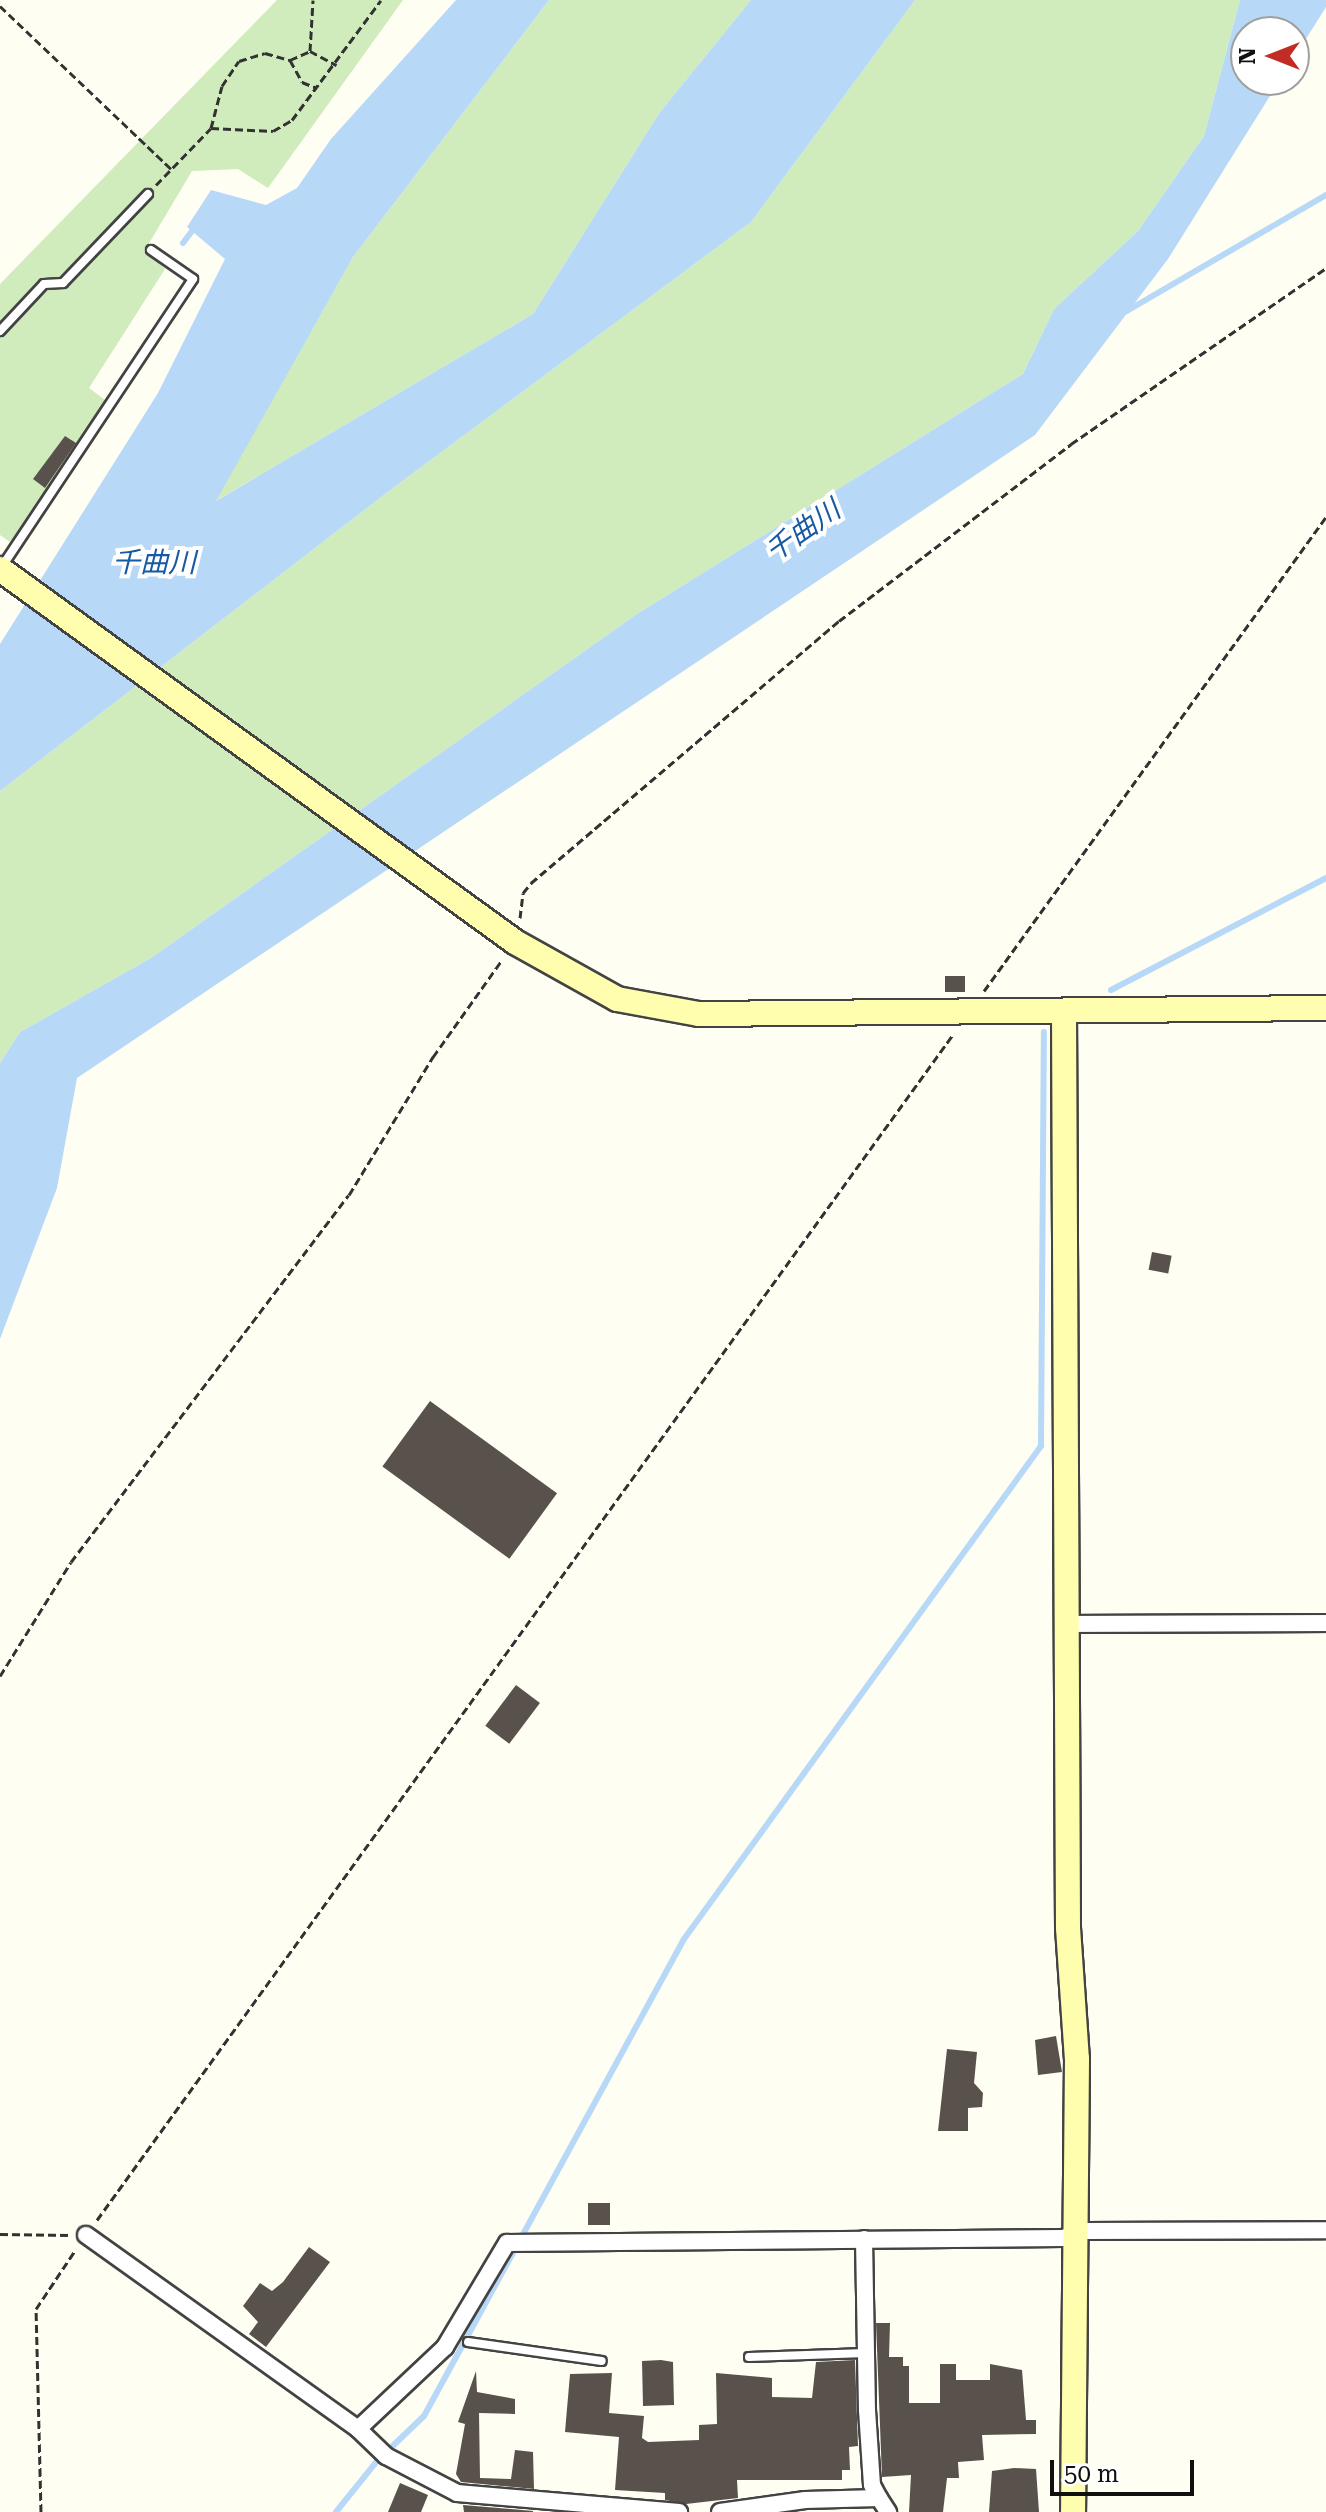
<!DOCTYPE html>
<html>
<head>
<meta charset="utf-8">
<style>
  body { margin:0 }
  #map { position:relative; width:1326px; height:2512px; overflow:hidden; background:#fffef3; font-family:"Roboto Serif","Noto Sans JP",serif }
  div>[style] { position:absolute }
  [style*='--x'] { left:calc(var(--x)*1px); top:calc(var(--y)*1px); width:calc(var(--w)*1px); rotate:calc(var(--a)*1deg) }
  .green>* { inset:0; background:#d0ebbc }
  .water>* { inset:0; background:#b7d9f7 }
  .stream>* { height:6px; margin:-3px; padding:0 3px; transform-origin:3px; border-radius:3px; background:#b7d9f7 }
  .building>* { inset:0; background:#59524c; transform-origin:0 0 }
  .path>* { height:3px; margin-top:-1.5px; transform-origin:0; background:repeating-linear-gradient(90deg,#323232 0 8px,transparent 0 12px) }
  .roads { filter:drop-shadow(2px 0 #434343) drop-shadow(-2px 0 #434343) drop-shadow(0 2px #434343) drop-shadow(0 -2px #434343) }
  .lane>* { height:8px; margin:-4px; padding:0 4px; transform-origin:4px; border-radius:4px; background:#fff }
  .street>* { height:16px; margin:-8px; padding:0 8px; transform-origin:8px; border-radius:8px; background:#fff }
  .secondary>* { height:24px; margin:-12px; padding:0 12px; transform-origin:12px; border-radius:12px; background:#fffeae }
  span { translate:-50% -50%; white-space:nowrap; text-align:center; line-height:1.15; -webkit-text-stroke:8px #fff; paint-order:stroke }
  .water-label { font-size:28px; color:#1659a5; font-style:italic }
  .north { position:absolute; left:1230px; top:16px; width:80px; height:80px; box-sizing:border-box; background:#fff; border:2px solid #9f9f9f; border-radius:50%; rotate:270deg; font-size:22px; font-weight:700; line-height:32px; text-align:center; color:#101010 }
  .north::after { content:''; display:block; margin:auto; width:28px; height:36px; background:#c32c25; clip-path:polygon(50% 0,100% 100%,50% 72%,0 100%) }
  .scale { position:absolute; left:1050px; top:2460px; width:144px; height:36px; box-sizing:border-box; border:4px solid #101010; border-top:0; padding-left:10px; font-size:24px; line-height:28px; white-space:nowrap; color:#101010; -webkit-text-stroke:6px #fff; paint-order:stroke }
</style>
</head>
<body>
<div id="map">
  <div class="green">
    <i style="clip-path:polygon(277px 0,403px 0,268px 188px,238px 169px,192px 171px,145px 250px,165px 269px,89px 388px,109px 403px,10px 542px,0 535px,0 284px)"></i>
    <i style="clip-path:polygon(549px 0,751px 0,660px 112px,533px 314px,214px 502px,353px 257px)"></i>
    <i style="clip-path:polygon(915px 0,1240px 0,1204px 136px,1138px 231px,1054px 309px,1023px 374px,637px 614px,151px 958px,20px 1032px,0 1063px,0 791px,389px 491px,751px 222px)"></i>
  </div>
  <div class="water">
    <i style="clip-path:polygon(456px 0,549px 0,353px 257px,216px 501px,533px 314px,660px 112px,751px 0,915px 0,751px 222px,389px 491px,0 791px,0 644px,158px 393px,225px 259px,187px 227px,211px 190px,266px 205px,297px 188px,331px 139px)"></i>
    <i style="clip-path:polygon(1240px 0,1326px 0,1326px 7px,1294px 58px,1294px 32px,1246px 32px,1246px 80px,1280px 80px,1168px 259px,1035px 435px,77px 1078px,57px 1188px,0 1339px,0 1063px,20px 1032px,151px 958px,637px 614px,1023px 374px,1054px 309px,1138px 231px,1204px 136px)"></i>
  </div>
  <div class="stream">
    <i style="--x:183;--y:243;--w:15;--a:-53"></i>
    <i style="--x:1125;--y:312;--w:233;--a:-30.2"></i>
    <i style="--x:1111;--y:990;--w:242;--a:-27.5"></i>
    <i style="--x:336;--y:2512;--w:65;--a:-51.2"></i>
    <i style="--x:377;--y:2461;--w:65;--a:-43.8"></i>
    <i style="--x:424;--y:2416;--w:543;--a:-61.41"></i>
    <i style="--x:684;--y:1939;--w:609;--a:-54.09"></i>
    <i style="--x:1041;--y:1446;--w:414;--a:-89.6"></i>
  </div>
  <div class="building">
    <i style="clip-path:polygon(65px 436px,76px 443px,45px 488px,33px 479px)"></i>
    <i style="left:965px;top:976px;width:16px;height:20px;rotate:90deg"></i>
    <i style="left:1152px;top:1252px;width:20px;height:18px;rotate:11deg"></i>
    <i style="left:430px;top:1401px;width:157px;height:81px;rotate:36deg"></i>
    <i style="left:516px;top:1685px;width:30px;height:51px;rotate:37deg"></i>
    <i style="clip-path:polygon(1056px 2036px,1062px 2072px,1038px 2075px,1035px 2040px)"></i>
    <i style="clip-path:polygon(947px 2049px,977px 2052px,974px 2083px,983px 2093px,982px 2107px,968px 2108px,968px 2131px,938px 2131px)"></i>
    <i style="left:588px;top:2203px;width:22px;height:22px"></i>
    <i style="clip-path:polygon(309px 2247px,330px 2262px,266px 2347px,249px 2334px,258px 2322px,243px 2306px,260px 2283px,272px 2291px,283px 2282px)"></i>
    <i style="clip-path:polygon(876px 2323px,890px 2323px,889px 2357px,903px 2357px,903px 2366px,909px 2366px,909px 2403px,940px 2403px,940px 2364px,956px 2364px,956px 2380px,990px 2380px,990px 2364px,1022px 2370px,1026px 2420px,1036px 2420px,1036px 2434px,982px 2435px,984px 2460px,958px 2462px,959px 2478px,947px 2478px,943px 2512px,909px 2512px,911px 2475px,882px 2477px)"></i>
    <i style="clip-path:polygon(661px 2360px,673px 2362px,674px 2405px,643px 2406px,642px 2361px)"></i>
    <i style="clip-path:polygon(855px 2360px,858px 2446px,849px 2447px,850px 2470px,842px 2470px,842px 2480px,737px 2480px,738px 2498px,686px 2504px,665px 2500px,665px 2493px,615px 2490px,619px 2437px,565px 2432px,570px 2374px,612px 2373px,609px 2413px,644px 2416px,642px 2438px,648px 2442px,699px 2440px,699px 2425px,717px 2424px,716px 2373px,772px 2378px,772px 2397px,812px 2398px,816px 2362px)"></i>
    <i style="clip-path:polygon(476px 2371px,477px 2392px,515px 2399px,515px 2414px,479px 2413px,480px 2478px,511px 2479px,515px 2450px,533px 2452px,534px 2489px,461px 2482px,456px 2474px,465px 2424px,458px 2422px)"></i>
    <i style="clip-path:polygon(1014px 2468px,1036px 2469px,1039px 2512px,989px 2512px,992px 2471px)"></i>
    <i style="clip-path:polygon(400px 2483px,428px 2495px,421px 2512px,388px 2512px)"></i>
    <i style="clip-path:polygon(463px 2505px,533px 2511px,533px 2512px,464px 2512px)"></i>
  </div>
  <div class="path">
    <i style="--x:0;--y:6;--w:236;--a:43.6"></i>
    <i style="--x:310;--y:51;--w:51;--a:-86.6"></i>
    <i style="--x:290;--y:60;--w:22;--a:-24"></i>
    <i style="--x:310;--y:51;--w:30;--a:28"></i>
    <i style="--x:211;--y:128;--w:62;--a:2.8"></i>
    <i style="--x:273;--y:131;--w:22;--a:-30"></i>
    <i style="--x:292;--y:120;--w:149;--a:-53.4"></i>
    <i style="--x:156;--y:185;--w:79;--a:-46"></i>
    <i style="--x:211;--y:128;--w:43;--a:-75.3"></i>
    <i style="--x:222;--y:86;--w:30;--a:-56"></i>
    <i style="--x:239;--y:61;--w:27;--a:-17"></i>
    <i style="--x:265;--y:53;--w:26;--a:16"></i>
    <i style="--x:290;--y:60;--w:25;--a:61"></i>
    <i style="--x:302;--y:82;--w:16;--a:22"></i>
    <i style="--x:520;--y:918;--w:25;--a:-83"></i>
    <i style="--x:523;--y:893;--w:13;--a:-51"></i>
    <i style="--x:531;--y:883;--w:404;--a:-40.4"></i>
    <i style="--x:839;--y:621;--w:292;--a:-37.3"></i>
    <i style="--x:1071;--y:444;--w:310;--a:-34.6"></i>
    <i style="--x:984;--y:991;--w:584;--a:-54.19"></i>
    <i style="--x:0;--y:1676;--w:134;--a:-58.1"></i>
    <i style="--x:71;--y:1562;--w:460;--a:-52.9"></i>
    <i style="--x:349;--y:1195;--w:162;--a:-58.7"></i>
    <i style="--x:433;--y:1057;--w:119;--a:-54.6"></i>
    <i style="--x:97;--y:2220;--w:1464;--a:-54.17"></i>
    <i style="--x:0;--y:2234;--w:70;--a:0.8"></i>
    <i style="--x:41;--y:2512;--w:203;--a:-91.4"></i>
    <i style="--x:36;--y:2309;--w:72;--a:-56.3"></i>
  </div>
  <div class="roads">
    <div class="lane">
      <i style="--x:0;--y:331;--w:64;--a:-46.9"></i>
      <i style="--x:44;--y:284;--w:19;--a:-3"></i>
      <i style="--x:63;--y:283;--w:123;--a:-46.3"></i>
      <i style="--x:1;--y:568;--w:347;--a:-56.4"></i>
      <i style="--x:193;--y:279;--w:51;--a:-145.4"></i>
      <i style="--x:468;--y:2342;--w:135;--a:8.1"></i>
      <i style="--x:749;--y:2357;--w:117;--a:-2"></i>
    </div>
    <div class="street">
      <i style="--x:1067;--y:1624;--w:259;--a:-0.2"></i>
      <i style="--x:86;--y:2235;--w:334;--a:35.5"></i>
      <i style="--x:358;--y:2429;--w:39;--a:44"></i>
      <i style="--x:386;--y:2456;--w:80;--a:27.5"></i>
      <i style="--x:457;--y:2493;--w:223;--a:4.9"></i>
      <i style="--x:864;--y:2239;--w:171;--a:89"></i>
      <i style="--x:867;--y:2410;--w:75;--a:86.2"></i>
      <i style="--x:872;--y:2485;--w:15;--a:62"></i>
      <i style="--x:358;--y:2429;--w:120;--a:-43.3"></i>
      <i style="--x:445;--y:2347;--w:121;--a:-59.2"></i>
      <i style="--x:507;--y:2243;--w:556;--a:-0.52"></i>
      <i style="--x:1063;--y:2238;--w:21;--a:-19"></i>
      <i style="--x:1083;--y:2231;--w:243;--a:-0.2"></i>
      <i style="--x:720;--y:2512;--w:86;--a:-8"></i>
      <i style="--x:805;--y:2500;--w:74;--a:-1.5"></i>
      <i style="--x:879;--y:2498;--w:17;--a:57"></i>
    </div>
    <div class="secondary">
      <i style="--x:0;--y:569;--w:636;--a:35.91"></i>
      <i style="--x:515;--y:942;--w:117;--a:29.2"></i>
      <i style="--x:617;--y:999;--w:83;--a:10.4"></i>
      <i style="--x:699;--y:1014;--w:627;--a:-0.55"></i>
      <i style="--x:1064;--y:1011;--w:917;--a:89.75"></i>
      <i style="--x:1068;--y:1928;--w:131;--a:86.1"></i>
      <i style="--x:1077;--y:2059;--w:453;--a:90.5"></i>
    </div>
  </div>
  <div class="water-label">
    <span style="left:803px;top:531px;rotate:-35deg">千曲川</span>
    <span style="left:154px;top:563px">千曲川</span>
  </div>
  <div class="north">N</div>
  <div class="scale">50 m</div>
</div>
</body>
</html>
